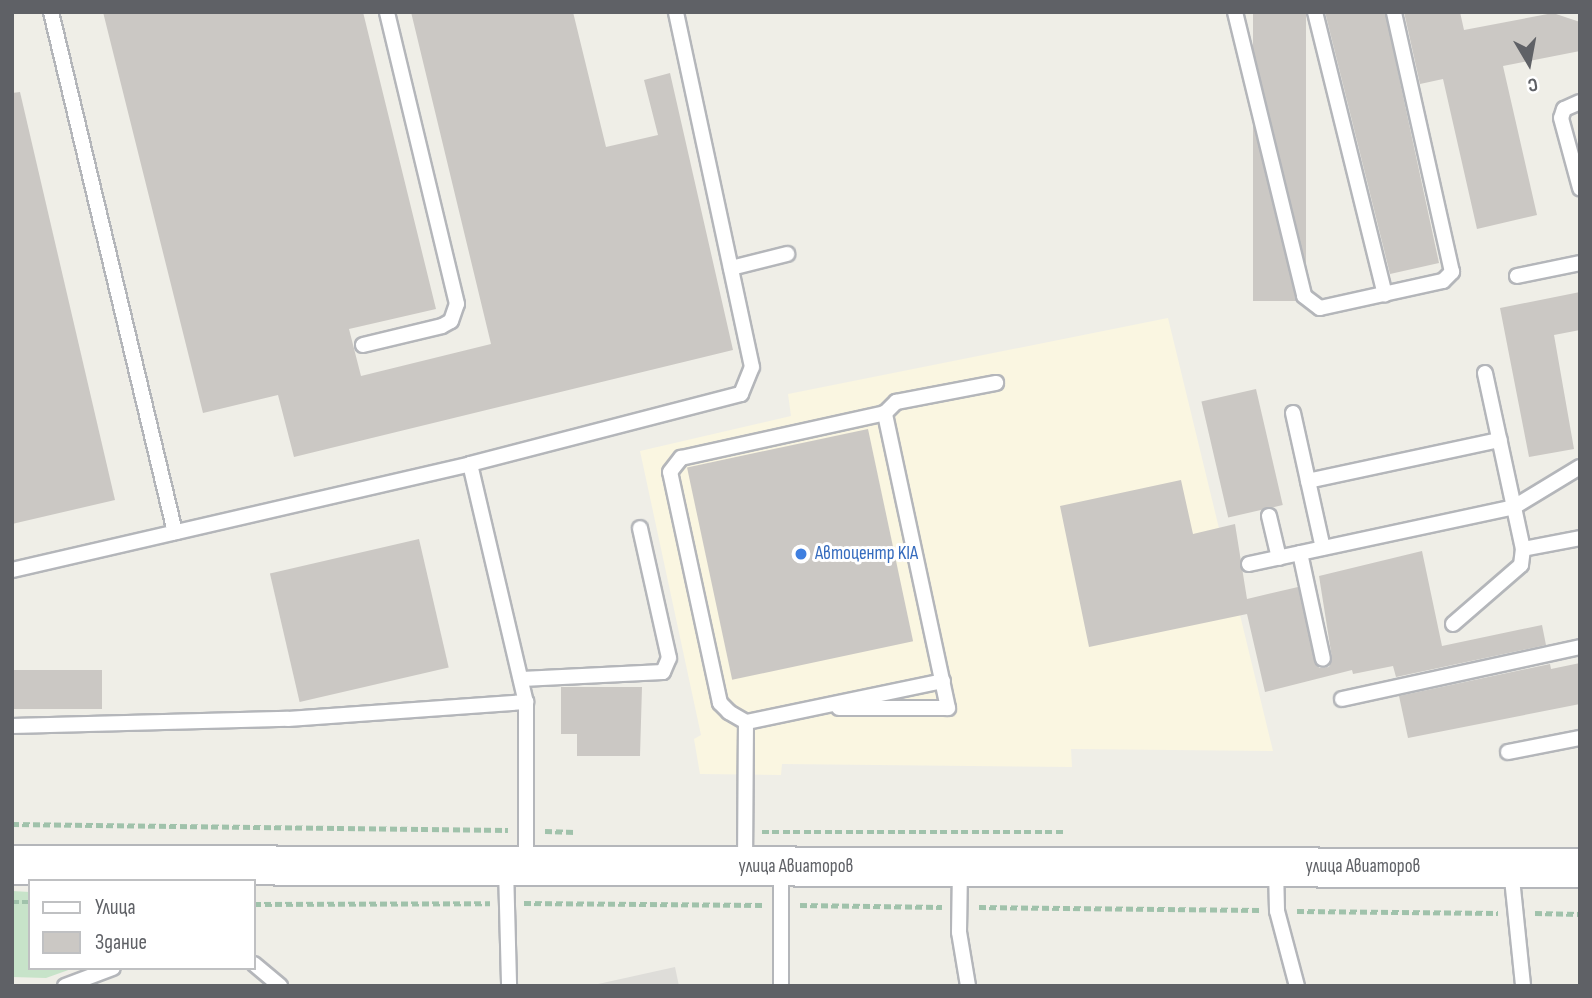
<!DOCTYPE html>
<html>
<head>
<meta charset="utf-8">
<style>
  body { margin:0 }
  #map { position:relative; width:1592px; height:998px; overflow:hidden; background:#efeee7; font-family:"Sofia Sans Condensed",sans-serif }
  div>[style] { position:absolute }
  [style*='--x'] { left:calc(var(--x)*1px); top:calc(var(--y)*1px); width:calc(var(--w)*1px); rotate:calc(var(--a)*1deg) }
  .commercial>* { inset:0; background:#faf6e1 }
  .industrial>* { inset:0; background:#deddd9 }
  .green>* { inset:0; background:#c7e3c9 }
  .building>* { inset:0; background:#cbc8c4; transform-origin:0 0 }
  .path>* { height:4.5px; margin-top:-2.25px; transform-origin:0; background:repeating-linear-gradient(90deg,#a0c2ab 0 7px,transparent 0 10.5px) }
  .roads { filter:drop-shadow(2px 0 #b4b6ba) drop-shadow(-2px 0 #b4b6ba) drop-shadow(0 2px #b4b6ba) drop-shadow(0 -2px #b4b6ba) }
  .lane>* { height:14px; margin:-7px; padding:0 7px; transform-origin:7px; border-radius:7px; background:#fff }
  .secondary>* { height:38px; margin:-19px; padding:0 19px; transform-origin:19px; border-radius:19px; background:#fff }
  .dots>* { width:19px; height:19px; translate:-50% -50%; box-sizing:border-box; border:4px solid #fff; border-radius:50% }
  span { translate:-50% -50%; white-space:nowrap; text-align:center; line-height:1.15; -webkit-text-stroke:6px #fff; paint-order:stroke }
  .shop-label { font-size:19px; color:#366cbe }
  .left { translate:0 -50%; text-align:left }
  .street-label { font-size:19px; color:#5f6166 }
  .frame { position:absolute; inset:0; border:14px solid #5f6166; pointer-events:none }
  .legend { position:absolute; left:28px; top:879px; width:228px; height:91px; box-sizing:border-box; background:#fff; border:2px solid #bfc0c2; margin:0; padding:9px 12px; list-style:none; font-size:21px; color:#5f6166 }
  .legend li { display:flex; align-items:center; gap:14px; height:35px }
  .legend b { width:35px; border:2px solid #bfc0c2 }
  .north { position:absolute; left:1494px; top:28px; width:70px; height:70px; -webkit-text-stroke:5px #fff; paint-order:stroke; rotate:170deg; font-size:19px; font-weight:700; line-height:28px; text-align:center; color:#5f6166 }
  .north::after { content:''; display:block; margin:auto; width:24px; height:32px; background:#5f6166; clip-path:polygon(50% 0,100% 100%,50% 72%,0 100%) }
</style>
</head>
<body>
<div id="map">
  <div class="commercial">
    <i style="clip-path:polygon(1168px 318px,1273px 751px,1071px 749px,1072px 767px,782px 764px,781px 775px,700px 774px,694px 739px,701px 735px,640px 451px,791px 416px,788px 394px)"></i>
  </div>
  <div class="industrial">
    <i style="clip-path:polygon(675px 967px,679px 986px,589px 986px)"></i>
  </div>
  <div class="green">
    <i style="clip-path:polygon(12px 891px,30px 892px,30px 968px,74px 968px,46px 978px,12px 977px)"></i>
  </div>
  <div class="building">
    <i style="clip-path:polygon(103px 12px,363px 12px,436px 309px,349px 329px,361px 376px,491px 344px,411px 12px,573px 12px,606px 147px,658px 135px,644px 80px,670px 73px,733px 350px,294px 457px,278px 395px,203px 413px)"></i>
    <i style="left:1253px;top:12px;width:53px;height:289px"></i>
    <i style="clip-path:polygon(1325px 12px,1385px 12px,1439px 263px,1390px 274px)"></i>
    <i style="clip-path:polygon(1404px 12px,1460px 12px,1464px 30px,1553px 13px,1580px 22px,1580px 51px,1503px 66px,1537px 215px,1477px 229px,1443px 79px,1420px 84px)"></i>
    <i style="clip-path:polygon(20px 92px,115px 500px,12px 524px,12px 93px)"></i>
    <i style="clip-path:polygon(1580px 292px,1580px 330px,1554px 335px,1574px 449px,1529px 457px,1500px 308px)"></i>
    <i style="left:1256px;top:389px;width:119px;height:56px;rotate:77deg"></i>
    <i style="left:868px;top:429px;width:217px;height:185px;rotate:78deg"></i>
    <i style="clip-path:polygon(1181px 480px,1193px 534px,1235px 524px,1247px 599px,1298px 587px,1319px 668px,1329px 667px,1332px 658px,1319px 576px,1422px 551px,1442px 646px,1542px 625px,1546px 645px,1396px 677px,1393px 666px,1353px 674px,1352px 670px,1265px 692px,1247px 614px,1089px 647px,1060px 506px)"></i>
    <i style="left:419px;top:539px;width:132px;height:153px;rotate:77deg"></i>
    <i style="clip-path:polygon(1580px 663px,1580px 704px,1408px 738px,1399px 696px,1550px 664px,1551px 669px)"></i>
    <i style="left:102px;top:670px;width:39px;height:90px;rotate:90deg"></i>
    <i style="clip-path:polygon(561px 687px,642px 687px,640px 756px,577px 756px,577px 734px,561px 734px)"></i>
  </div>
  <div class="path">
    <i style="--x:12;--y:824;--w:496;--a:0.7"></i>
    <i style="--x:545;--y:831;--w:30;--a:2"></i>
    <i style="--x:762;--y:832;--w:303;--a:0"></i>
    <i style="--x:12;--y:902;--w:18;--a:0"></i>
    <i style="--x:524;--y:903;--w:239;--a:0.5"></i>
    <i style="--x:254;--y:904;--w:236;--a:-0.2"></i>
    <i style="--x:800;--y:905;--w:142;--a:0.8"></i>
    <i style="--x:979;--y:907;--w:281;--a:0.6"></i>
    <i style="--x:1297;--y:911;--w:201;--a:0.6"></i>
    <i style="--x:1535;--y:913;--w:45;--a:1.3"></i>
  </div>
  <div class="roads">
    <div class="lane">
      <i style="--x:51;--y:12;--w:535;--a:76.59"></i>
      <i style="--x:1235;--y:12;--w:292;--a:76.3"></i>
      <i style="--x:1304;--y:296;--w:20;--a:37"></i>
      <i style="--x:1320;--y:308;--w:126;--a:-12.4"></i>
      <i style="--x:1443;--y:281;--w:13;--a:-45"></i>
      <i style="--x:1452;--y:272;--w:266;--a:-102.6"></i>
      <i style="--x:1315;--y:12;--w:291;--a:76.1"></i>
      <i style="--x:1580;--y:102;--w:17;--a:156"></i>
      <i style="--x:1564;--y:109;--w:9;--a:108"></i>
      <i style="--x:1561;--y:118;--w:73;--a:74.8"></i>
      <i style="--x:731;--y:268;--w:58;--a:-14"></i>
      <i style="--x:1517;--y:276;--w:64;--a:-11.7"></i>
      <i style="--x:363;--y:345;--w:81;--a:-13.5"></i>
      <i style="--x:442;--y:326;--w:10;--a:-29"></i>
      <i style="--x:451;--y:321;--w:18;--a:-71"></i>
      <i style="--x:457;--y:304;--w:300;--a:-103.5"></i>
      <i style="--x:1293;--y:413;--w:138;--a:77.5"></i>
      <i style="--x:470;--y:464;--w:244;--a:76.8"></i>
      <i style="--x:526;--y:702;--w:163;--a:90"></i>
      <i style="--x:1308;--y:481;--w:196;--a:-12.1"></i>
      <i style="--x:1269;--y:516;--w:43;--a:76.6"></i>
      <i style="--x:1523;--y:549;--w:58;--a:-10.9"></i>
      <i style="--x:1300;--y:553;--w:108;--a:77.8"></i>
      <i style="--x:1249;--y:564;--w:271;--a:-12.1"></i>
      <i style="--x:1514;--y:507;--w:77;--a:-31.2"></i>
      <i style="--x:12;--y:570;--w:470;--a:-13"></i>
      <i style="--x:470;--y:464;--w:280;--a:-14.5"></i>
      <i style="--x:741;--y:394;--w:29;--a:-68"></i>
      <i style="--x:752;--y:367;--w:363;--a:-102.1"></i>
      <i style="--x:1453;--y:624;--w:90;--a:-40.9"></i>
      <i style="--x:1521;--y:565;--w:16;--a:-83"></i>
      <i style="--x:1523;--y:549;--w:180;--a:-102.2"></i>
      <i style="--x:522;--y:679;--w:141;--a:-2.8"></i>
      <i style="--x:663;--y:672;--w:15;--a:-67"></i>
      <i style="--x:669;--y:658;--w:133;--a:-102.6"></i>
      <i style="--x:943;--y:681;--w:201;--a:168.2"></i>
      <i style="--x:746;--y:722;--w:20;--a:-150"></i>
      <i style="--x:729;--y:712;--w:13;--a:-135"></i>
      <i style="--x:720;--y:703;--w:236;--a:-102.2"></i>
      <i style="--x:670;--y:472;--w:18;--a:-52"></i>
      <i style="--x:681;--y:458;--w:209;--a:-12.4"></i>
      <i style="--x:885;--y:413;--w:16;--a:-45"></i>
      <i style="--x:896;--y:402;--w:102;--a:-10.8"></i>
      <i style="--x:1342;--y:699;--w:244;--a:-12.3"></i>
      <i style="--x:839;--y:708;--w:109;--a:0"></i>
      <i style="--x:948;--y:708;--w:302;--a:-102.1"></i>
      <i style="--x:12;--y:726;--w:276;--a:-1.5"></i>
      <i style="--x:288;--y:719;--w:239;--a:-4.1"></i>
      <i style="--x:1508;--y:752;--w:73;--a:-11"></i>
      <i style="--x:745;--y:864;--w:142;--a:-89.6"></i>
      <i style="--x:506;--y:868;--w:118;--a:88.5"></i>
      <i style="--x:960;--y:869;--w:63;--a:90.9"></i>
      <i style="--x:959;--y:932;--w:55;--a:80.5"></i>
      <i style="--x:1276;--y:869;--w:42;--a:88.6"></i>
      <i style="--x:1277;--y:911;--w:78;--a:75.1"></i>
      <i style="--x:1511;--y:869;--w:118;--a:84.1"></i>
      <i style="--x:254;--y:964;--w:34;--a:40"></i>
      <i style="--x:65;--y:986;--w:51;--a:-20.6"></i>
      <i style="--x:781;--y:986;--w:118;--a:-90"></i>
    </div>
    <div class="secondary">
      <i style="--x:12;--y:865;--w:1568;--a:0.11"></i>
    </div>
  </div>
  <div class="dots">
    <i style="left:801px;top:554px;background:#3f7fe0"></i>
  </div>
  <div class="shop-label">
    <span class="left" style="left:815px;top:554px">Автоцентр KIA</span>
  </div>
  <div class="street-label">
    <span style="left:796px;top:867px">улица Авиаторов</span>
    <span style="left:1363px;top:867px">улица Авиаторов</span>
  </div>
  <div class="frame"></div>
  <ul class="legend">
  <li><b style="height:9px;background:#fff"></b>Улица</li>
  <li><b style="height:19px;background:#cbc8c4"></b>Здание</li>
  </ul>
  <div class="north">С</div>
</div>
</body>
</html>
